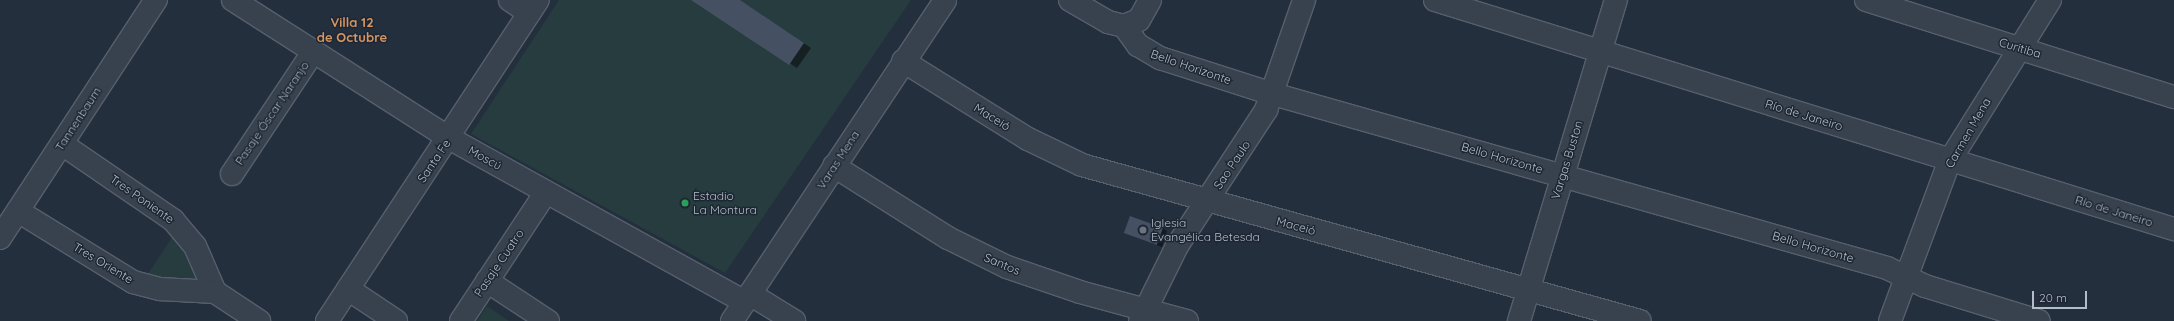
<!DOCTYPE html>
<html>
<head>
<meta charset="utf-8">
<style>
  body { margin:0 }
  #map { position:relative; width:2174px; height:321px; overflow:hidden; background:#242f3e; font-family:Quicksand,sans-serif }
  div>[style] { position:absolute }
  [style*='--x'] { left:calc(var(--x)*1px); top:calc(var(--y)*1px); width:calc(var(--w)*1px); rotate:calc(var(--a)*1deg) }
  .green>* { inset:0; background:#263c3f }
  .shadow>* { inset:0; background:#0007 }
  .building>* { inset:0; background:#455162; transform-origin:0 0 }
  .roads { filter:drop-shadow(1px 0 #565f6c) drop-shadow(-1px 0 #565f6c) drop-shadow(0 1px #565f6c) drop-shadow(0 -1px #565f6c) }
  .minor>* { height:22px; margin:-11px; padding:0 11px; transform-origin:11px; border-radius:11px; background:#38414e }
  .dots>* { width:11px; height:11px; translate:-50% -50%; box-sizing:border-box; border:2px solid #1d2633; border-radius:50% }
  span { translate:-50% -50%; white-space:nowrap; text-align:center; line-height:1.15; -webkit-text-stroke:3px #1d2633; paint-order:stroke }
  .street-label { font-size:12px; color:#b4bcc9 }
  .poi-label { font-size:12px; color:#b4bcc9 }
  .left { translate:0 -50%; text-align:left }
  .neighbourhood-label { font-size:13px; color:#d59563; font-weight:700 }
  .scale { position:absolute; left:2032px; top:291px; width:55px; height:18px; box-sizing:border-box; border:2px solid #b4bcc9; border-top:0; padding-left:5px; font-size:12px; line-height:14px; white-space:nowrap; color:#b4bcc9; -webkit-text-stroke:3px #1d2633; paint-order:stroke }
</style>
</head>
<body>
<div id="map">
  <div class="green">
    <i style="clip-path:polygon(559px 0,911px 0,725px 273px,471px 134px)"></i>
    <i style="clip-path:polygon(175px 233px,197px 277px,191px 282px,146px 277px)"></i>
    <i style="clip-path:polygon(487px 306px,509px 321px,477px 321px)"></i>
  </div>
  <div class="shadow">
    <i style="clip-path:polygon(693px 0,739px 0,811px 48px,797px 68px)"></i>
    <i style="clip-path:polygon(1162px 228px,1167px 231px,1162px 247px,1125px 233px)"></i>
  </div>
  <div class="building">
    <i style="clip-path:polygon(691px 0,740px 0,804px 43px,789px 65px)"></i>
    <i style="left:1130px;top:216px;width:35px;height:18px;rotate:20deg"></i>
  </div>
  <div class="roads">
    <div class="minor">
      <i style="--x:233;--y:0;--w:256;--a:32.6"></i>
      <i style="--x:449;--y:138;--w:338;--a:29"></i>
      <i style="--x:510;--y:0;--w:23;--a:34"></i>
      <i style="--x:1070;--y:0;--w:44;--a:30.1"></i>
      <i style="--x:1108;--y:22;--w:16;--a:14"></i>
      <i style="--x:1124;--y:26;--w:16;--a:-22"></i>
      <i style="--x:1139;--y:20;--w:23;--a:-61"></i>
      <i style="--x:1435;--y:0;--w:774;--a:17.22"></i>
      <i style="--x:1866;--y:0;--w:323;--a:17.5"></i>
      <i style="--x:1124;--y:26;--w:24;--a:54"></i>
      <i style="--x:1138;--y:45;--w:26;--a:31"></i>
      <i style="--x:1160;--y:58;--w:119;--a:17.7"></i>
      <i style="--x:1273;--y:94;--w:638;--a:15.82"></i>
      <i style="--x:1887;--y:268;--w:42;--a:25.3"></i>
      <i style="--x:1925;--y:286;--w:119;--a:17.1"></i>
      <i style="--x:903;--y:61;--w:147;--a:32"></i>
      <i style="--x:1028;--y:139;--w:60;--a:25.7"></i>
      <i style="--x:1082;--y:165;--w:579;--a:15.62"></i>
      <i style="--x:62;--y:144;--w:135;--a:34.4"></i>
      <i style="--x:173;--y:220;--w:34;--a:50"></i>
      <i style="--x:195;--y:246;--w:50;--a:66.5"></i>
      <i style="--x:834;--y:166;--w:135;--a:32.3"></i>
      <i style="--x:948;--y:238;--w:66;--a:26.2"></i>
      <i style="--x:1007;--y:267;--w:77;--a:18.9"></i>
      <i style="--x:1080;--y:292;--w:111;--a:15.2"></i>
      <i style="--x:232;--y:174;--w:146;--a:-56.4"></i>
      <i style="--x:18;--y:211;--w:135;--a:31.7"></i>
      <i style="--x:133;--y:282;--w:28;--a:15"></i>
      <i style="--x:160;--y:289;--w:55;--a:3.1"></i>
      <i style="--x:215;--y:292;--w:53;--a:33.4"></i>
      <i style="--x:0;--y:238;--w:285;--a:-56.8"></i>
      <i style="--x:487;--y:281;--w:73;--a:33.3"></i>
      <i style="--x:348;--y:289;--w:58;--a:33.7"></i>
      <i style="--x:750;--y:294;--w:52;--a:31.5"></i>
      <i style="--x:327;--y:321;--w:384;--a:-56.7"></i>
      <i style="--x:461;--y:321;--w:154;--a:-56.6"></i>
      <i style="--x:732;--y:321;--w:385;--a:-56.4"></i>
      <i style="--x:1140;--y:321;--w:84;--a:-63.7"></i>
      <i style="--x:1177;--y:246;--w:163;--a:-56.8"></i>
      <i style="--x:1266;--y:110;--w:116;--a:-70.9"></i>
      <i style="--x:1519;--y:321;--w:335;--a:-73.2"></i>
      <i style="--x:1890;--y:321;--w:172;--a:-69.6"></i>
      <i style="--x:1950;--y:160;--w:189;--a:-58"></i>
    </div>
  </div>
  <div class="dots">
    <i style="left:685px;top:203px;background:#2e9e5b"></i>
    <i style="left:1143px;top:230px;background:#6b7280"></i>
  </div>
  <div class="street-label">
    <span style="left:2020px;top:48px;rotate:17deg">Curitiba</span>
    <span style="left:1191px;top:67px;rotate:19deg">Bello Horizonte</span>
    <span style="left:272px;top:113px;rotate:-56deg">Pasaje Óscar Naranjo</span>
    <span style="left:1804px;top:115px;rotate:17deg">Río de Janeiro</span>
    <span style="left:992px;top:117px;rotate:32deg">Maceió</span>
    <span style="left:78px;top:119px;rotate:-57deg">Tannenbaum</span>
    <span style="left:1968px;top:133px;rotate:-60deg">Carmen Mena</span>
    <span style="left:485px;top:158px;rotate:29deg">Moscú</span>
    <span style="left:1502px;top:158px;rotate:16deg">Bello Horizonte</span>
    <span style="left:838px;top:160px;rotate:-57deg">Varas Mena</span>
    <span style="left:1567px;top:160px;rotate:-73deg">Vargas Buston</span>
    <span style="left:434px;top:161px;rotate:-56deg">Santa Fe</span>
    <span style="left:1232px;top:165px;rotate:-56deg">Sao Paulo</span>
    <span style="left:142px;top:199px;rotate:35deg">Tres Poniente</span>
    <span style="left:2114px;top:211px;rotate:17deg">Río de Janeiro</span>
    <span style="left:1296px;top:226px;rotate:15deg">Maceió</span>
    <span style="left:1813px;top:247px;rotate:16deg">Bello Horizonte</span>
    <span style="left:103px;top:263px;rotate:31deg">Tres Oriente</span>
    <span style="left:499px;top:263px;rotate:-56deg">Pasaje Cuatro</span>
    <span style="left:1002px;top:264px;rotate:23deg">Santos</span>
  </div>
  <div class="poi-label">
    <span class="left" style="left:693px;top:203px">Estadio<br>La Montura</span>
    <span class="left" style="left:1151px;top:230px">Iglesia<br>Evangélica Betesda</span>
  </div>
  <div class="neighbourhood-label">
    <span style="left:352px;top:30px">Villa 12<br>de Octubre</span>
  </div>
  <div class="scale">20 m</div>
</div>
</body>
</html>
